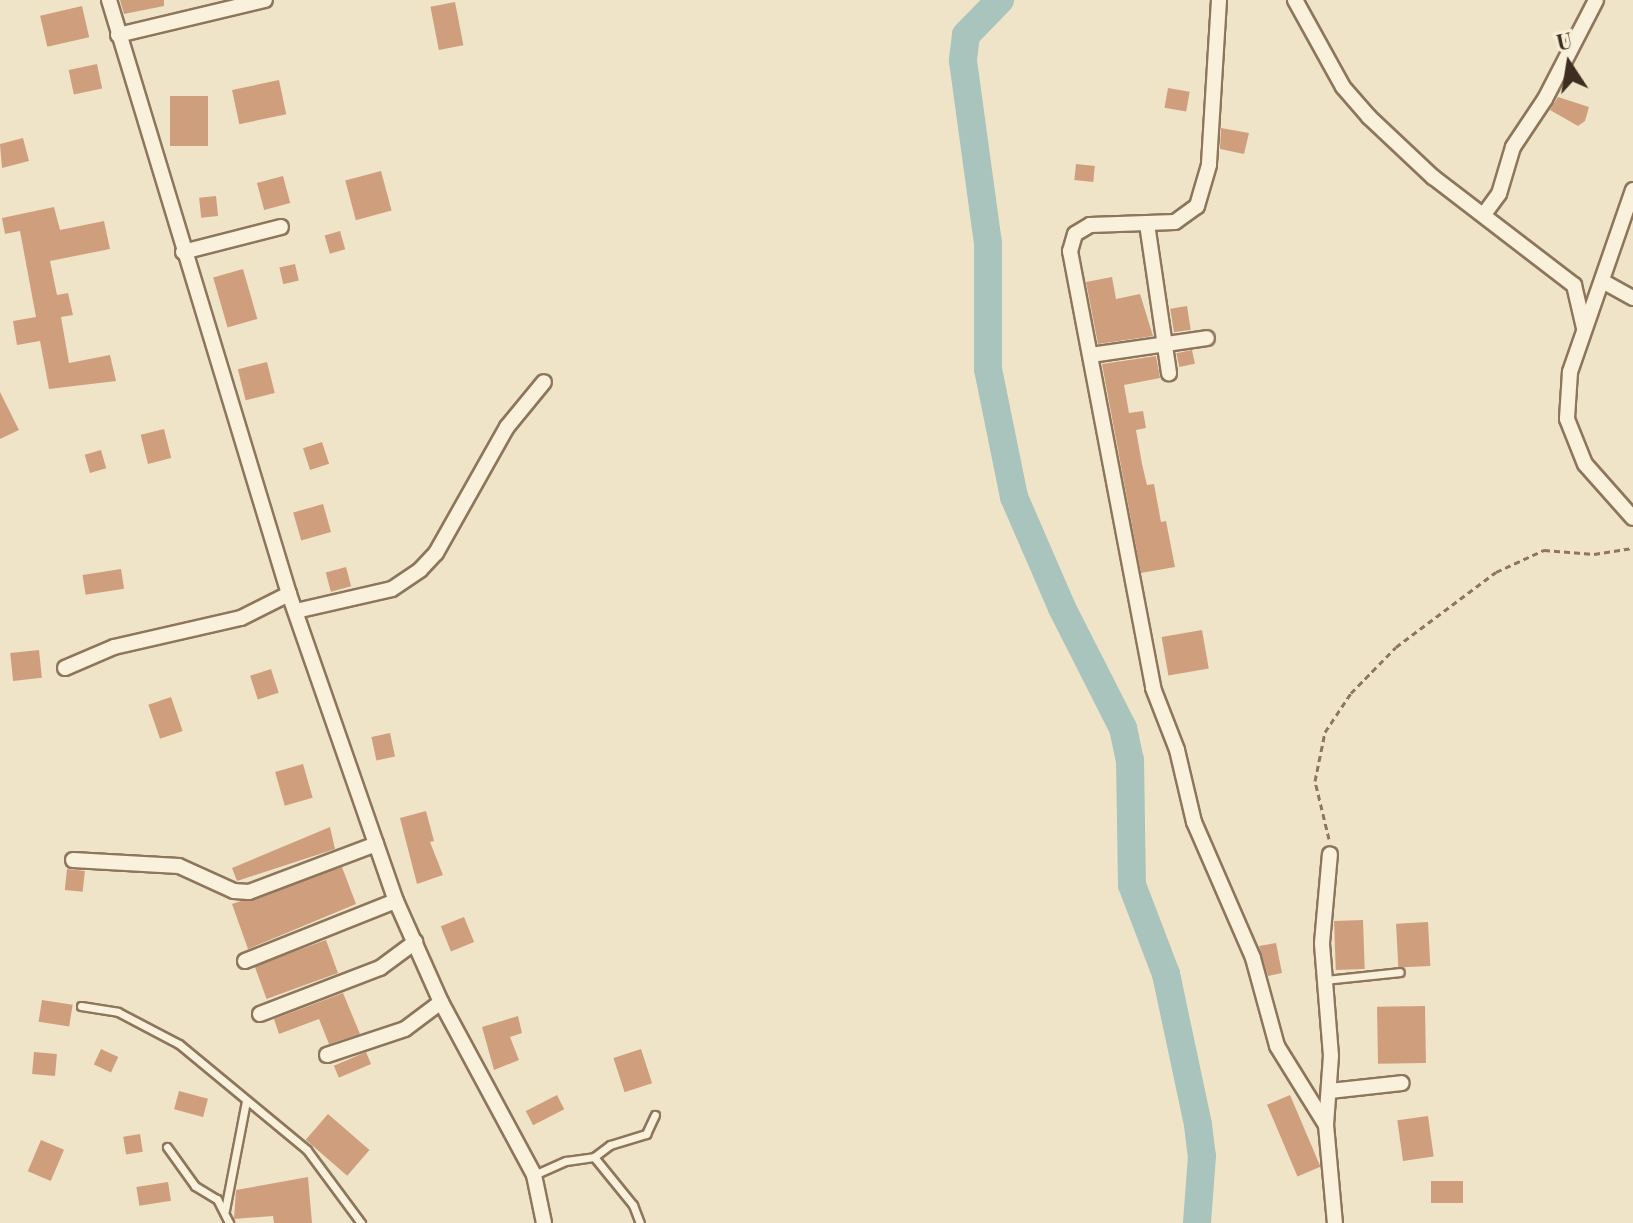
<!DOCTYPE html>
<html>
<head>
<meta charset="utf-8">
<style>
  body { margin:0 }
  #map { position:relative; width:1633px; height:1223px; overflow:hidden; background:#f0e4c8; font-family:"Playfair Display",serif }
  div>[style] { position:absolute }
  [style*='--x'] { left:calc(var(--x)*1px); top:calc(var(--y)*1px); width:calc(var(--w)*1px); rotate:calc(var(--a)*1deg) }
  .river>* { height:28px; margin:-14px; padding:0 14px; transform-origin:14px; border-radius:14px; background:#a9c4bc }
  .building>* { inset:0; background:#cf9f7d; transform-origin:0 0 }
  .path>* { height:3px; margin-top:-1.5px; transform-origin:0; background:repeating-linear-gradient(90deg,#8d765c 0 6px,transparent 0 10px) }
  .roads { filter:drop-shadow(2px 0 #8d765c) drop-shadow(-2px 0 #8d765c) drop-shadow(0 2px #8d765c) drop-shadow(0 -2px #8d765c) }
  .lane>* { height:7px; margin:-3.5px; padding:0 3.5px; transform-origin:3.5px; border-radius:3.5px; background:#faf1dc }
  .street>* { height:14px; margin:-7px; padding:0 7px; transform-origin:7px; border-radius:7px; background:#faf1dc }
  span { translate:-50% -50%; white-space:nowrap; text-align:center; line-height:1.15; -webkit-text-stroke:8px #f7eed8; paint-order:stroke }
  .north { position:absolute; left:1529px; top:24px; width:80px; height:80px; -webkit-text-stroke:6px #f7eed8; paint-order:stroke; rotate:348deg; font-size:22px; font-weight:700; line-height:32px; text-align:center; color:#3d2e20 }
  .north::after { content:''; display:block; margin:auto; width:28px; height:36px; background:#3d2e20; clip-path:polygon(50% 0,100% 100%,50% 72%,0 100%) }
</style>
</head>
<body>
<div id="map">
  <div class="river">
    <i style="--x:1000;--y:0;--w:49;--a:134.2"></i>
    <i style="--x:966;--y:35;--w:26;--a:97"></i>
    <i style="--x:963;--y:61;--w:184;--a:82.2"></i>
    <i style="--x:988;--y:243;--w:126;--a:90"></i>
    <i style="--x:988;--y:369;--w:131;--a:78.5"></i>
    <i style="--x:1014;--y:497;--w:121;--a:66.6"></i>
    <i style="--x:1062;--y:608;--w:135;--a:63.1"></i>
    <i style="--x:1123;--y:728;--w:33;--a:78"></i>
    <i style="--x:1130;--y:760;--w:125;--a:89.1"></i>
    <i style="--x:1132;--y:885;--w:95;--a:69.1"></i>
    <i style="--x:1166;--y:974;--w:154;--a:78"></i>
    <i style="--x:1198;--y:1125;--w:31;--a:83"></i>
    <i style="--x:1202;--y:1156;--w:67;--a:94.3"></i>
  </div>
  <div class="building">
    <i style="clip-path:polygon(120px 0,164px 0,164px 6px,124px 14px)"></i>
    <i style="left:455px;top:2px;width:44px;height:25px;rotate:79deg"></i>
    <i style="left:82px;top:6px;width:32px;height:43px;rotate:77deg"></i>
    <i style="left:97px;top:64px;width:25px;height:29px;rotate:78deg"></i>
    <i style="left:279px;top:80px;width:35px;height:48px;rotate:78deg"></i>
    <i style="left:1168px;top:88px;width:22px;height:20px;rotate:10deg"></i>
    <i style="left:170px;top:96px;width:38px;height:50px"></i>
    <i style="clip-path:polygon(1558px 97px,1589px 107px,1585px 121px,1578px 126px,1550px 110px)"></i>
    <i style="clip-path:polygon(1221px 128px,1249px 133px,1244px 154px,1220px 149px)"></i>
    <i style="clip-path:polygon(23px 138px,29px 161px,2px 168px,0 144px)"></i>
    <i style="left:1076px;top:164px;width:19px;height:16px;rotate:6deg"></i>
    <i style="left:381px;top:171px;width:41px;height:37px;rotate:75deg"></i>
    <i style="left:283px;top:176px;width:28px;height:27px;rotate:75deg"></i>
    <i style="left:216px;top:196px;width:20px;height:17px;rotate:84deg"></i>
    <i style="clip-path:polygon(54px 207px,60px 230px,104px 221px,110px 249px,50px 261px,57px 295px,68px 293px,73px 315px,61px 317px,69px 363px,110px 355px,116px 381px,49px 389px,40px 341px,17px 345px,13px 321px,36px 317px,20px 231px,5px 234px,2px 218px)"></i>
    <i style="left:340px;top:231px;width:19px;height:16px;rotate:74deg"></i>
    <i style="left:295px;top:264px;width:17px;height:16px;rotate:77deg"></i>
    <i style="left:243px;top:269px;width:52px;height:31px;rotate:74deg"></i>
    <i style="clip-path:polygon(1112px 277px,1116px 299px,1140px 294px,1153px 336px,1098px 344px,1086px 282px)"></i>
    <i style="left:1187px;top:306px;width:24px;height:17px;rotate:81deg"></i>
    <i style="left:1192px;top:350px;width:14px;height:16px;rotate:78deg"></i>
    <i style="clip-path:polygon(1156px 356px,1160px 378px,1124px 385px,1129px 413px,1143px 411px,1146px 428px,1136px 430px,1142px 464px,1147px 485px,1154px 484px,1161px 522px,1166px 521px,1175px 567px,1141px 573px,1102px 364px)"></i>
    <i style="left:267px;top:362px;width:32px;height:30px;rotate:76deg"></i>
    <i style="clip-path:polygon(0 392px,19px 430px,0 439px)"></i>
    <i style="left:164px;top:429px;width:30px;height:24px;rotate:76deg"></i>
    <i style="left:322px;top:442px;width:23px;height:20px;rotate:72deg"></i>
    <i style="left:101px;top:450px;width:19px;height:17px;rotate:74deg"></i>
    <i style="left:323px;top:504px;width:29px;height:31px;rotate:74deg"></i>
    <i style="left:346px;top:567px;width:20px;height:21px;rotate:75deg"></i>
    <i style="left:121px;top:569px;width:20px;height:39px;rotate:81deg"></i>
    <i style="left:1202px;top:630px;width:39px;height:41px;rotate:80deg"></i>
    <i style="left:39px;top:650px;width:28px;height:29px;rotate:84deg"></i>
    <i style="left:271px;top:669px;width:25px;height:22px;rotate:72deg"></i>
    <i style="left:171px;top:697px;width:36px;height:24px;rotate:71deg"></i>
    <i style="left:390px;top:733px;width:24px;height:19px;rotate:78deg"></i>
    <i style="left:303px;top:764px;width:35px;height:29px;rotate:74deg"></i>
    <i style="clip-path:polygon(426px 811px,434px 841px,430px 842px,443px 875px,417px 884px,400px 818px)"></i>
    <i style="clip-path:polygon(330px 827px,335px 849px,237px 881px,232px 868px)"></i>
    <i style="clip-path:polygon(342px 867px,356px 904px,248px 949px,232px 904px)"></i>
    <i style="left:67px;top:869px;width:18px;height:21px;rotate:6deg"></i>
    <i style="left:464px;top:917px;width:27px;height:25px;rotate:68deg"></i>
    <i style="left:1363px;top:920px;width:49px;height:29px;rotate:88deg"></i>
    <i style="left:1428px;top:922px;width:44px;height:32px;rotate:87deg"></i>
    <i style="left:326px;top:940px;width:35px;height:76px;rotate:70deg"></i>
    <i style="clip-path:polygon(1276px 943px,1282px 973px,1268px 976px,1259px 946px)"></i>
    <i style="clip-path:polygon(343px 993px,360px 1034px,329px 1044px,319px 1019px,279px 1034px,274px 1019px)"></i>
    <i style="left:42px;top:1000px;width:31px;height:22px;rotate:9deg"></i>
    <i style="left:1425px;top:1006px;width:57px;height:48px;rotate:89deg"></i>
    <i style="clip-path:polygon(518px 1016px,522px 1033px,510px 1037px,519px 1060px,494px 1070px,482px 1027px)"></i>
    <i style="left:101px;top:1049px;width:19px;height:17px;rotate:25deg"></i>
    <i style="left:641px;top:1049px;width:36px;height:29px;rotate:72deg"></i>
    <i style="left:34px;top:1052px;width:23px;height:22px;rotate:5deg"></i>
    <i style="left:366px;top:1052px;width:13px;height:35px;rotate:67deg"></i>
    <i style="left:179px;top:1091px;width:30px;height:19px;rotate:15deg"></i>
    <i style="left:557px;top:1095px;width:16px;height:35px;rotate:63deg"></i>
    <i style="left:1290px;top:1095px;width:78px;height:25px;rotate:67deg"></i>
    <i style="left:328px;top:1114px;width:55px;height:34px;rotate:41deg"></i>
    <i style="left:1428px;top:1116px;width:41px;height:31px;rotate:82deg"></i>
    <i style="left:140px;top:1134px;width:18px;height:17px;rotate:81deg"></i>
    <i style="left:41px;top:1140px;width:25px;height:34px;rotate:23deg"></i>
    <i style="clip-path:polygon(308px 1177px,312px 1223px,274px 1223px,273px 1216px,234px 1219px,236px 1190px)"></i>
    <i style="left:1431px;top:1181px;width:32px;height:22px"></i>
    <i style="left:168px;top:1182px;width:19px;height:32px;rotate:81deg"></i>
  </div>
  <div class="path">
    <i style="--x:1329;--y:839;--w:60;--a:-103.6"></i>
    <i style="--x:1315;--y:781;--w:50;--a:-78.5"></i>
    <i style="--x:1325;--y:732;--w:47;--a:-56.3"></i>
    <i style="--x:1351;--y:693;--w:64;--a:-45.6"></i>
    <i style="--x:1396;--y:647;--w:125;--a:-36.9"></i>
    <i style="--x:1496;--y:572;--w:53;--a:-24.6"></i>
    <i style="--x:1544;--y:550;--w:50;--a:4.6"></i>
    <i style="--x:1594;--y:554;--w:39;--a:-9"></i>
  </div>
  <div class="roads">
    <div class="lane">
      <i style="--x:1325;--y:980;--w:75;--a:-6.1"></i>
      <i style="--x:81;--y:1006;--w:37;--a:9"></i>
      <i style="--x:118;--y:1012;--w:69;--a:27.7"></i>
      <i style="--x:179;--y:1044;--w:166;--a:39.6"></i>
      <i style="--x:307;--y:1150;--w:91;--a:53.5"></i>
      <i style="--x:167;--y:1147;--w:48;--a:54.3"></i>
      <i style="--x:195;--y:1186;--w:26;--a:31"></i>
      <i style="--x:217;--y:1199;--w:27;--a:63"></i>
      <i style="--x:594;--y:1157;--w:20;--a:-37"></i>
      <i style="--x:610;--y:1145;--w:38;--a:-17"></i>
      <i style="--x:646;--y:1134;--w:21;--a:-65"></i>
      <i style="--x:534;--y:1175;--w:35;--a:-24"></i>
      <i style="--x:566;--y:1161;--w:28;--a:-8"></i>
      <i style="--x:594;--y:1157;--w:62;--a:50.9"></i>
      <i style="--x:633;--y:1205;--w:19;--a:69"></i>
      <i style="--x:225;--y:1210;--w:111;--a:-79.1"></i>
    </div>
    <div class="street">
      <i style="--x:109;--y:0;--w:621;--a:73.14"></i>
      <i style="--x:289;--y:594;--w:325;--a:70.8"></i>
      <i style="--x:396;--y:901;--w:111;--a:66"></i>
      <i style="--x:441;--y:1002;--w:196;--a:61.7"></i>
      <i style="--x:534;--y:1175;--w:49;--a:78.2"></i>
      <i style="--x:1219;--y:0;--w:165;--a:93.5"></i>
      <i style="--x:1209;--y:165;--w:43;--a:106.3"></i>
      <i style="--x:1197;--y:206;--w:27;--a:144"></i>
      <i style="--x:1175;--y:222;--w:85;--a:178"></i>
      <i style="--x:1090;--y:225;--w:17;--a:149"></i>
      <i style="--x:1075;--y:234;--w:18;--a:106"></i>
      <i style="--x:1070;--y:251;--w:445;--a:79.2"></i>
      <i style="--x:1153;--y:688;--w:66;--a:68.8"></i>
      <i style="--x:1177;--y:750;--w:74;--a:76.7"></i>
      <i style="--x:1194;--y:822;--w:148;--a:66.5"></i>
      <i style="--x:1253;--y:958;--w:91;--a:74.7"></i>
      <i style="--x:1277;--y:1046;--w:93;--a:58.2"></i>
      <i style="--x:1326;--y:1125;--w:98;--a:84.8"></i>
      <i style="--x:1295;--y:0;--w:99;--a:61.1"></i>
      <i style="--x:1343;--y:87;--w:40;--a:49"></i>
      <i style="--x:1369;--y:117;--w:88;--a:43.2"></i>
      <i style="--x:1433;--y:177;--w:178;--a:37.5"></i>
      <i style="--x:1574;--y:285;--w:44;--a:76.9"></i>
      <i style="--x:118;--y:35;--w:151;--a:-13.4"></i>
      <i style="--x:1633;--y:190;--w:193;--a:109.1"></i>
      <i style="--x:1570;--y:372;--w:47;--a:93.7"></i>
      <i style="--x:1567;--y:419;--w:48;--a:68.2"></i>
      <i style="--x:1585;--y:464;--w:72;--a:48.4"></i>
      <i style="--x:1485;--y:213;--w:24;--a:-54"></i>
      <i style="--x:1499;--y:194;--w:49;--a:-73.4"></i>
      <i style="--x:1513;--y:147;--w:58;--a:-56.3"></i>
      <i style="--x:1545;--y:99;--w:111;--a:-62.7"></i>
      <i style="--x:1147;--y:224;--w:151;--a:81.6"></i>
      <i style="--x:183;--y:252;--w:101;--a:-14.3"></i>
      <i style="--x:1604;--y:282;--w:33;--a:29"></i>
      <i style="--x:1091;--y:355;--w:117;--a:-8.3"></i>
      <i style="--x:296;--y:611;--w:98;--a:-12.9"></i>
      <i style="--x:392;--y:589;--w:34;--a:-34"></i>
      <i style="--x:420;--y:570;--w:23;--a:-47"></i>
      <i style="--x:436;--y:553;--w:145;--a:-60.6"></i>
      <i style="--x:507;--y:427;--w:58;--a:-50.6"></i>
      <i style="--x:65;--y:668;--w:53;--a:-23.2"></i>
      <i style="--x:114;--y:647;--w:130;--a:-12.9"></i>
      <i style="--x:241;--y:618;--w:54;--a:-26.6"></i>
      <i style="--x:73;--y:860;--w:106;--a:3.2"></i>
      <i style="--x:179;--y:866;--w:60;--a:24.4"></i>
      <i style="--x:234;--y:891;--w:15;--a:4"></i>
      <i style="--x:249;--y:892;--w:136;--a:-20.7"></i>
      <i style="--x:245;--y:961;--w:162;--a:-21.7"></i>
      <i style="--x:260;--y:1014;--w:129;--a:-21"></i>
      <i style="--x:380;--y:968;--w:44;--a:-36.6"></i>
      <i style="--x:327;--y:1055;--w:82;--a:-18.4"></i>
      <i style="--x:405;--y:1029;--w:45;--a:-36.9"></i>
      <i style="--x:1330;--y:1091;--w:72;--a:-6.3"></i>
      <i style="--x:1326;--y:1125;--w:69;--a:-85.9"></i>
      <i style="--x:1331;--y:1056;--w:113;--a:-94.6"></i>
      <i style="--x:1322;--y:943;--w:89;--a:-84.9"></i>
    </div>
  </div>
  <div class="north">U</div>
</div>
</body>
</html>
